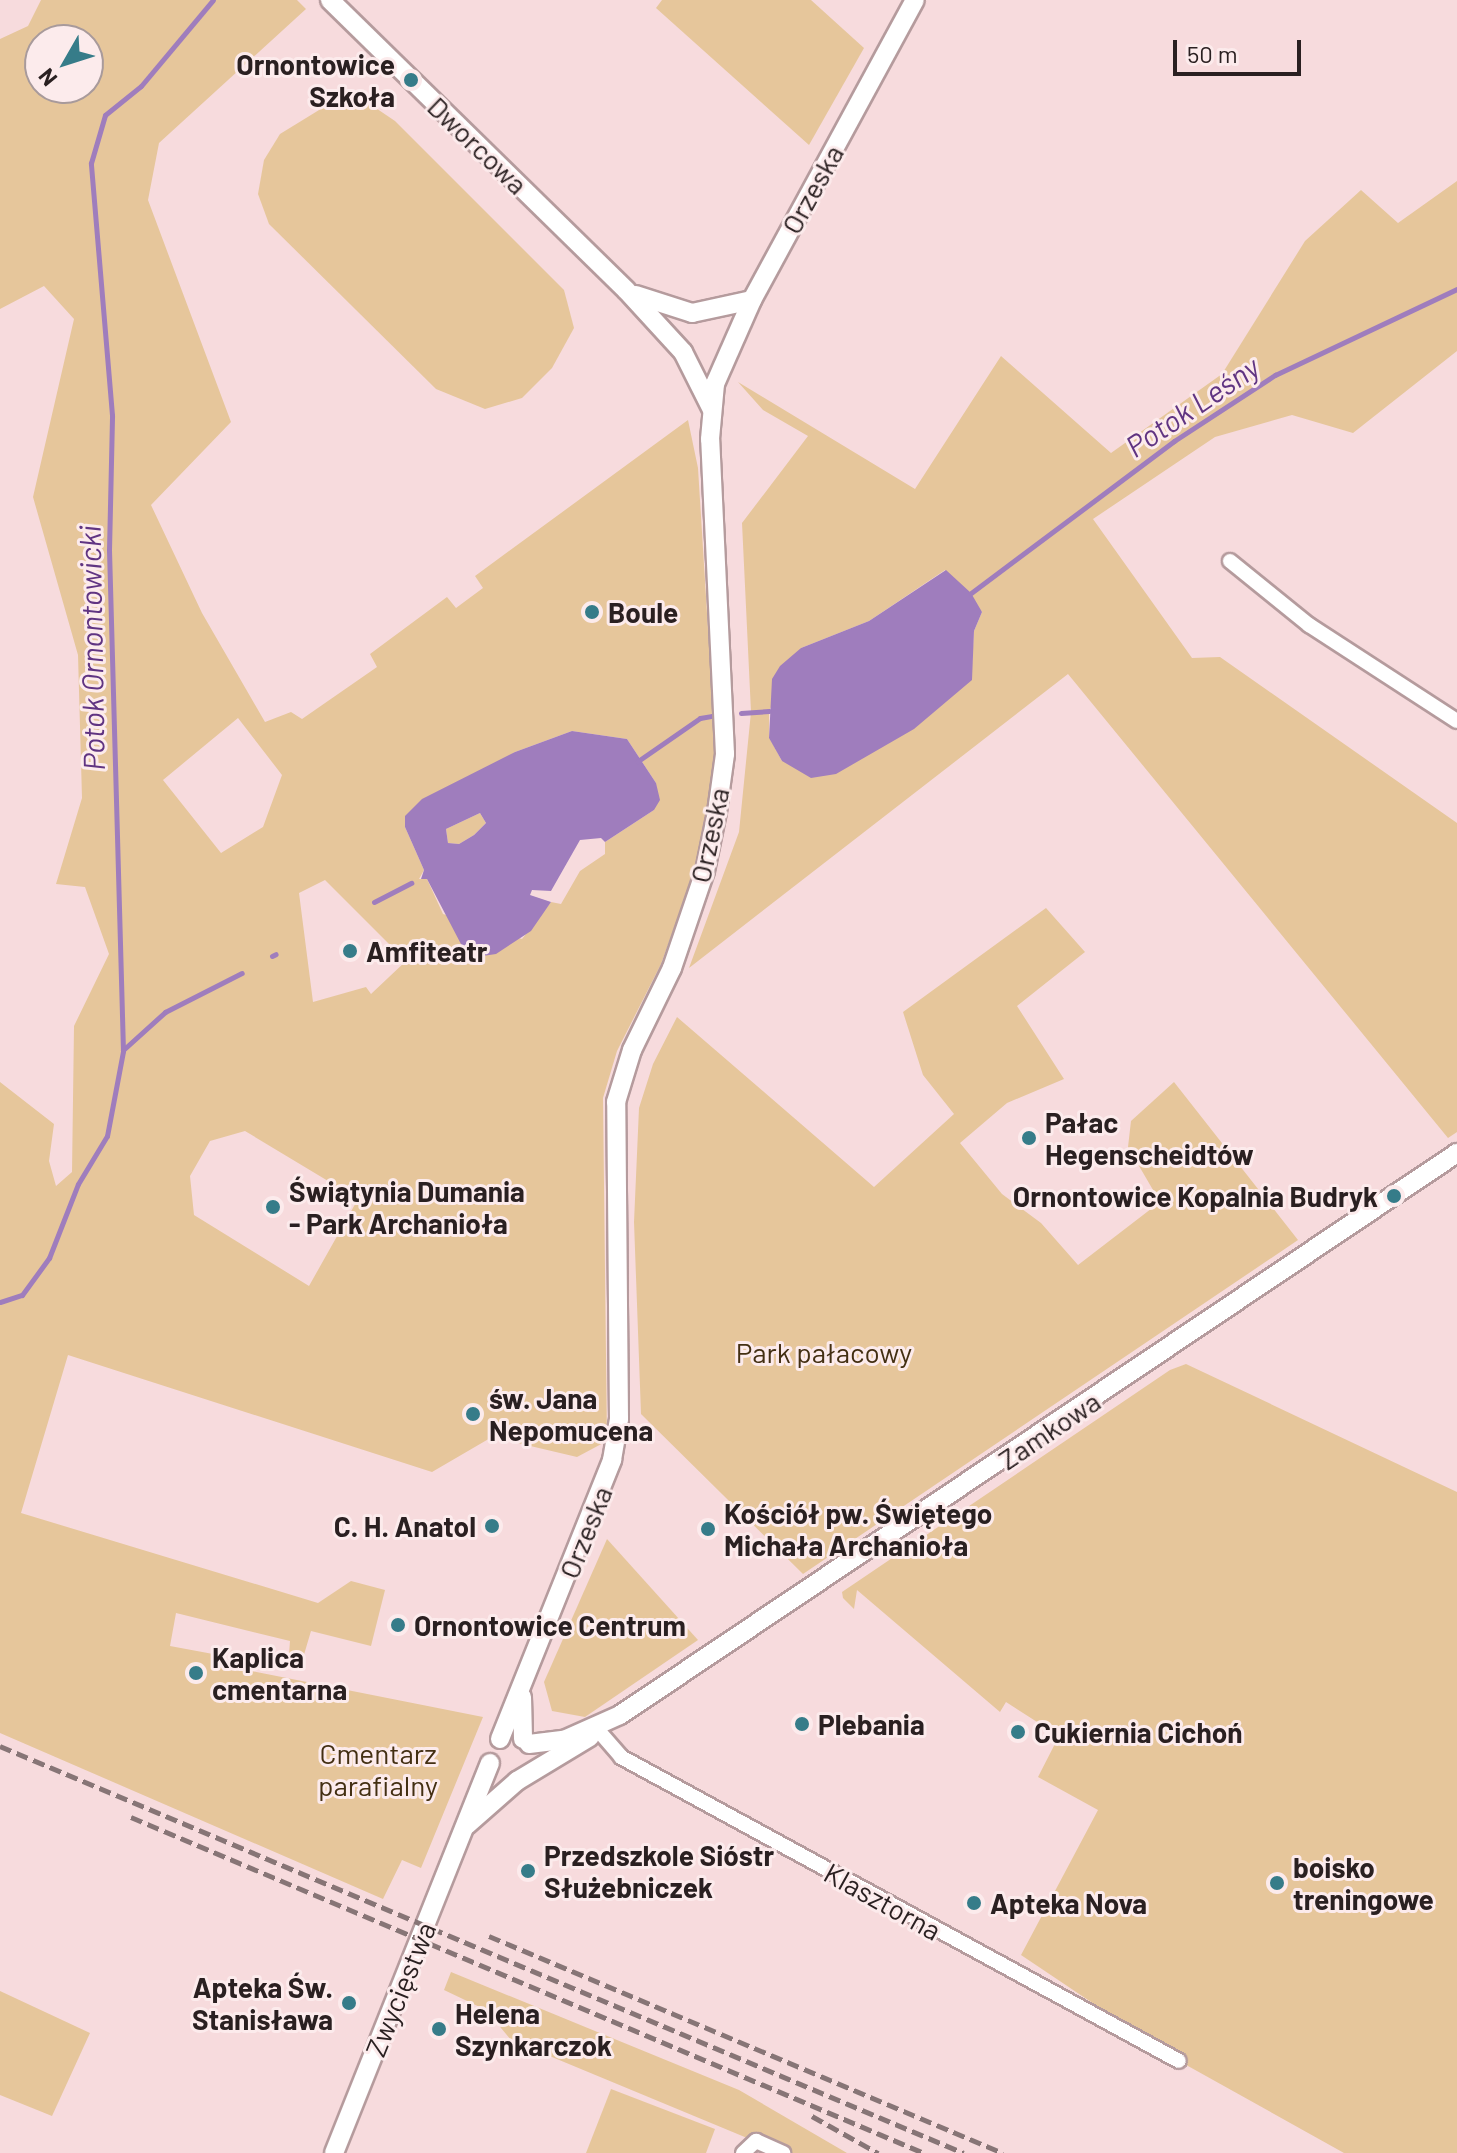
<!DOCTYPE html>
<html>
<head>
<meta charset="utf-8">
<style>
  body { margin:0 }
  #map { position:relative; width:1457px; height:2153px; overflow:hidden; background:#f7dbdd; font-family:Barlow,sans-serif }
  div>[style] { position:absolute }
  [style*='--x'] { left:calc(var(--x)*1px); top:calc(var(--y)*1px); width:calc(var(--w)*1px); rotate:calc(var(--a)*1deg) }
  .green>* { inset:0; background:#e6c69b }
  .water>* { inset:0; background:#9f7dbd }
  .stream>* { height:5px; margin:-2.5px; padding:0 2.5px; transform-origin:2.5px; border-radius:2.5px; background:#9f7dbd }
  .roads { filter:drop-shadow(2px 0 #b59b9d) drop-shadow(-2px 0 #b59b9d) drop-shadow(0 2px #b59b9d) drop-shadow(0 -2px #b59b9d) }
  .minor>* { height:14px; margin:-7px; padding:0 7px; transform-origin:7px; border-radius:7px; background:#fff }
  .tertiary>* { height:18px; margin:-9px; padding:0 9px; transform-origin:9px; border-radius:9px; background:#fff }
  .rail>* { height:5px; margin-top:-2.5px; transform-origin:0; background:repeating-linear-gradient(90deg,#877576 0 12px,transparent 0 18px) }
  .dots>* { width:22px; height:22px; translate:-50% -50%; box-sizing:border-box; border:4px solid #fcebec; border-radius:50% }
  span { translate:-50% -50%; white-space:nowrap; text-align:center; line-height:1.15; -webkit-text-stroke:6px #fcebec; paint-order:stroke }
  .poi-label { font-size:28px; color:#2a2021; font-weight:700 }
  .right { translate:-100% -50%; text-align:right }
  .left { translate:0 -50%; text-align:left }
  .street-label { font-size:28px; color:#2a2021 }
  .park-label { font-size:28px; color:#432f12 }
  .water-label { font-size:30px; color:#603482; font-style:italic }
  .north { position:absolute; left:24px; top:24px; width:80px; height:80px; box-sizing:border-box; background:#fcebec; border:2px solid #a89a9b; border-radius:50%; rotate:231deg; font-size:22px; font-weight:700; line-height:32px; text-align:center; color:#2a2021 }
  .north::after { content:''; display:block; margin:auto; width:28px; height:36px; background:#367c89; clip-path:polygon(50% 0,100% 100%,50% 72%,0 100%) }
  .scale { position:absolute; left:1173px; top:40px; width:128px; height:36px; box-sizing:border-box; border:4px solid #2a2021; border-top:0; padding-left:10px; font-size:24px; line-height:28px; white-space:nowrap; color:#2a2021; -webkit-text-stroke:6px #fcebec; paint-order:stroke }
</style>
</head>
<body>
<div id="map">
  <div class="green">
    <i style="clip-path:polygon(evenodd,41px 0,297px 0,306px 9px,159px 143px,148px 200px,231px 422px,151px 505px,202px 613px,265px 722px,291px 712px,302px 719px,377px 667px,370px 654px,447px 597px,456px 608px,483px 588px,475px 576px,688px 420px,698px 468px,716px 758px,694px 873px,661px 964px,617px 1051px,603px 1098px,607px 1441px,577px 1457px,492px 1437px,432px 1472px,68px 1355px,21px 1513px,318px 1603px,351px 1581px,385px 1590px,371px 1646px,311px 1631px,303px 1658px,289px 1654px,290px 1641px,176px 1613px,170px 1646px,213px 1654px,211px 1663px,483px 1717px,421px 1868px,402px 1860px,383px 1899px,0 1733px,0 1082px,54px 1124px,49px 1161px,56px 1186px,72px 1172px,74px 1026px,109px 954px,85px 887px,56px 884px,82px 798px,78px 655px,33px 497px,74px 319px,44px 286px,0 309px,0 39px,28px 26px,41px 0,40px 40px,88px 40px,88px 88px,40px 88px,40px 40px,41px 0,238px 718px,282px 775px,263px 827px,221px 853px,163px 780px,238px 718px,41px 0,572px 731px,627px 739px,656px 783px,654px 810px,605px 842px,605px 854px,580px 871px,561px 904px,551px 902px,522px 939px,443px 914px,427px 879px,419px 879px,424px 870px,405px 827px,515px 752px,572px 731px,41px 0,325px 880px,406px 961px,371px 994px,366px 987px,313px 1002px,299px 893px,325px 880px,41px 0,245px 1131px,358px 1199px,309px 1286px,194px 1215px,190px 1176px,210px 1141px,245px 1131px)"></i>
    <i style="clip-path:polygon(662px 0,811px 0,864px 48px,809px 145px,656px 8px)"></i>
    <i style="clip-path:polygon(361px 98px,395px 121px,564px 290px,574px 328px,552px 368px,522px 398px,485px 409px,436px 389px,269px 224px,258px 194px,264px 160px,280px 134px,337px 99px)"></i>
    <i style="clip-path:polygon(evenodd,1457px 181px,1457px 351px,1353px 433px,1292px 415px,1215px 437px,1093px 519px,1192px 658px,1220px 657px,1457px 823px,1457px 1132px,1448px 1138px,1068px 674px,689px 968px,739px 832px,751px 712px,742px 523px,808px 436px,763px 410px,738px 382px,915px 489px,1001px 356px,1111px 453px,1222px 374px,1305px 241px,1361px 190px,1398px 223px,1457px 181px,945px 570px,982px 612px,974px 631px,971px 680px,782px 761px,769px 737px,769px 711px,801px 648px,869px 621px,945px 570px)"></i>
    <i style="clip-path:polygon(480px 813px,486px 823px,474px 835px,459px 844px,448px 843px,446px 829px)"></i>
    <i style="clip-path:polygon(1046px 908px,1085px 952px,1017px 1006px,1064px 1079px,1007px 1103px,960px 1143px,1002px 1194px,1041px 1223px,1078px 1265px,1160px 1202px,1128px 1147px,1131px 1121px,1174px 1082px,1298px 1240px,803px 1574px,641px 1414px,634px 1222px,639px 1108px,653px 1064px,677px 1017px,874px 1187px,954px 1114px,923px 1075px,903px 1012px)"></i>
    <i style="clip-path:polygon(1186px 1364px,1457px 1492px,1457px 2153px,1344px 2153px,1179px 2061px,1021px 1955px,1098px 1810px,1038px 1777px,1059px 1736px,1006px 1702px,1000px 1712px,857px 1590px,854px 1609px,843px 1598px,842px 1592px,1170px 1370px)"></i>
    <i style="clip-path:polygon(607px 1539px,698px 1640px,585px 1717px,552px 1711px,544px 1682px)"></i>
    <i style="clip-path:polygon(451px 1972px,739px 2090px,847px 2153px,783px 2153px,511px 2040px,486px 2010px,444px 1990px)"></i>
    <i style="clip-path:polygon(0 1991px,90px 2033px,52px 2116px,0 2095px)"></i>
    <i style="clip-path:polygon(611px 2089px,715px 2129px,706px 2153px,586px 2153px)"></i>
  </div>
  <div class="water">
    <i style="clip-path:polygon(946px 570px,971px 593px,982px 612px,974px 631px,972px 680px,914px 729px,836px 774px,811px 778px,782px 761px,769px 738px,772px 679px,780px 666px,801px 648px,869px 621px)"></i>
    <i style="clip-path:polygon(evenodd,572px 731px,627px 739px,656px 783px,660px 800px,654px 810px,605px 842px,601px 838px,580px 840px,551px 891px,532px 890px,530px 895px,551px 902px,531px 931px,496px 954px,476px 957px,462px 946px,427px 879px,421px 879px,424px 870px,405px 827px,405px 816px,422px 799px,515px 752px,572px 731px,480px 813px,486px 823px,474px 835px,459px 844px,448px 843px,446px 829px,480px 813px)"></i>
  </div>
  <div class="stream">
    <i style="--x:971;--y:593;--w:254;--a:-36.8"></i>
    <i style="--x:1174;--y:441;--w:121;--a:-33.2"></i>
    <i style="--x:1275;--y:375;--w:201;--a:-25.3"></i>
    <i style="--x:741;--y:713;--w:28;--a:-4"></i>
    <i style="--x:638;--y:761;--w:75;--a:-34.7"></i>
    <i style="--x:700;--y:718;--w:11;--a:-10"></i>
    <i style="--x:374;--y:902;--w:42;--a:-27.2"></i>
    <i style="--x:272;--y:956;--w:4;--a:-27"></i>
    <i style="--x:123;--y:1050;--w:57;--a:-42.1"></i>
    <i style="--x:165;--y:1012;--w:86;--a:-26.9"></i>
    <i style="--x:0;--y:1302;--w:23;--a:-18"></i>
    <i style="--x:22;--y:1295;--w:46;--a:-53.9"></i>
    <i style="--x:49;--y:1258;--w:79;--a:-68.6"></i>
    <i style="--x:78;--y:1184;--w:56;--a:-58.9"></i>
    <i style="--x:107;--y:1136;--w:86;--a:-79.3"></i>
    <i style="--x:123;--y:1051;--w:501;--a:-91.6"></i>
    <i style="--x:109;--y:550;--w:135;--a:-88.7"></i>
    <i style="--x:112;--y:415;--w:253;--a:-94.8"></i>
    <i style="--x:91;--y:163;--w:50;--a:-73.7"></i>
    <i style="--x:105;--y:115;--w:46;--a:-38.9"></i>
    <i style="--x:141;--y:86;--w:112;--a:-50.1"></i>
  </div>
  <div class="roads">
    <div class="minor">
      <i style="--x:1230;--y:561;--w:102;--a:39"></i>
      <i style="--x:1309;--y:625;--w:176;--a:33"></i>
      <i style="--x:597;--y:1729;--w:37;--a:49"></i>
      <i style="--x:621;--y:1757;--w:635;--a:28.58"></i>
      <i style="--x:743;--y:2153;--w:18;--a:-43"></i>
      <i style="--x:756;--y:2141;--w:30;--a:24"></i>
    </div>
    <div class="tertiary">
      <i style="--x:330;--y:0;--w:414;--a:44.4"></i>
      <i style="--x:626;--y:290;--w:84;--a:47.4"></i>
      <i style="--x:683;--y:352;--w:63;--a:63.4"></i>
      <i style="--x:636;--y:295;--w:59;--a:17.8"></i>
      <i style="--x:692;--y:313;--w:61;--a:-12.2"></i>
      <i style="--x:522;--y:1697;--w:42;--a:88.6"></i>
      <i style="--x:500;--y:1739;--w:301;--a:-68.1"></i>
      <i style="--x:612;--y:1460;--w:42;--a:-80.3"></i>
      <i style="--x:619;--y:1419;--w:317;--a:-90.5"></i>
      <i style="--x:616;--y:1102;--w:54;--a:-72.9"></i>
      <i style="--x:632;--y:1050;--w:91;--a:-64"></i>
      <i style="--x:672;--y:968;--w:102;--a:-71.2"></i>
      <i style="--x:705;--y:871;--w:60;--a:-78.5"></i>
      <i style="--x:717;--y:812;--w:59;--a:-82.1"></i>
      <i style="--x:725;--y:754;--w:315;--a:-92.7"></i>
      <i style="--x:710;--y:439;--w:55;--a:-84.8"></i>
      <i style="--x:715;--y:384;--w:92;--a:-66.2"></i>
      <i style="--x:752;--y:300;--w:341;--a:-61.5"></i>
      <i style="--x:529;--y:1744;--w:35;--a:-7"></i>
      <i style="--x:564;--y:1740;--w:61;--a:-24.1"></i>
      <i style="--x:620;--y:1715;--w:1008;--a:-33.88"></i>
      <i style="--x:467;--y:1825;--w:67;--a:-41.3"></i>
      <i style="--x:517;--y:1781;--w:85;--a:-31.1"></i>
      <i style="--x:334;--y:2153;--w:420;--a:-68.2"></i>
    </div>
  </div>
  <div class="rail">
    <i style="--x:0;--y:1746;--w:1046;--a:22.89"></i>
    <i style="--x:131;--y:1817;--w:861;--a:22.96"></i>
    <i style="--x:489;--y:1936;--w:558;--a:22.89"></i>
    <i style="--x:812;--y:2116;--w:76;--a:29.3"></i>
  </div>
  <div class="dots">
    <i style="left:411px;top:80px;background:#367c89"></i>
    <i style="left:592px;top:612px;background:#367c89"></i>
    <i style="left:350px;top:951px;background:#367c89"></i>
    <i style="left:1029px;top:1138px;background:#367c89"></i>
    <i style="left:1394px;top:1196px;background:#367c89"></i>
    <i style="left:273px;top:1207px;background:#367c89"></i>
    <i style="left:473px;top:1414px;background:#367c89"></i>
    <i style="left:492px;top:1526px;background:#367c89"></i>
    <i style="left:708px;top:1529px;background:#367c89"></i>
    <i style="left:398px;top:1625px;background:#367c89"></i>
    <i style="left:196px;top:1673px;background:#367c89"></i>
    <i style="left:802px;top:1724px;background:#367c89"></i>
    <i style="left:1018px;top:1732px;background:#367c89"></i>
    <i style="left:528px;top:1871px;background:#367c89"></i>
    <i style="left:1277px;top:1883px;background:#367c89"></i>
    <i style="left:974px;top:1903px;background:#367c89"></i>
    <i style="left:349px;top:2003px;background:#367c89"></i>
    <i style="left:439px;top:2029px;background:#367c89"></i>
  </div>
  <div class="poi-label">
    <span class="right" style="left:395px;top:80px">Ornontowice<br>Szkoła</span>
    <span class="left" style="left:608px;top:612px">Boule</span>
    <span class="left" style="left:366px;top:951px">Amfiteatr</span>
    <span class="left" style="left:1045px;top:1138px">Pałac<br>Hegenscheidtów</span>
    <span class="left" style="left:289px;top:1207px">Świątynia Dumania<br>- Park Archanioła</span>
    <span class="right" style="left:1378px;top:1196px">Ornontowice Kopalnia Budryk</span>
    <span class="left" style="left:489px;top:1414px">św. Jana<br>Nepomucena</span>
    <span class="left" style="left:724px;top:1529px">Kościół pw. Świętego<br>Michała Archanioła</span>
    <span class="right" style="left:476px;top:1526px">C. H. Anatol</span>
    <span class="left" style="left:414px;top:1625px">Ornontowice Centrum</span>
    <span class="left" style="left:212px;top:1673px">Kaplica<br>cmentarna</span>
    <span class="left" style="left:818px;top:1724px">Plebania</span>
    <span class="left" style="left:1034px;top:1732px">Cukiernia Cichoń</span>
    <span class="left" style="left:544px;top:1871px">Przedszkole Sióstr<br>Służebniczek</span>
    <span class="left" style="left:1293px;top:1883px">boisko<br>treningowe</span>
    <span class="left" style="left:990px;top:1903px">Apteka Nova</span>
    <span class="right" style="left:333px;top:2003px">Apteka Św.<br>Stanisława</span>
    <span class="left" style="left:455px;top:2029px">Helena<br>Szynkarczok</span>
  </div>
  <div class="street-label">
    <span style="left:478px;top:145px;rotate:44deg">Dworcowa</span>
    <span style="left:812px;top:189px;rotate:-61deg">Orzeska</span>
    <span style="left:709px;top:835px;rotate:-78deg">Orzeska</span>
    <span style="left:1049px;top:1430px;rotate:-34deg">Zamkowa</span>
    <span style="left:585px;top:1532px;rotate:-68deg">Orzeska</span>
    <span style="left:883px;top:1901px;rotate:29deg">Klasztorna</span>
    <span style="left:400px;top:1989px;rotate:-68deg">Zwycięstwa</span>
  </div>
  <div class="park-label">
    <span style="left:824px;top:1352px">Park pałacowy</span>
    <span style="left:378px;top:1769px">Cmentarz<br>parafialny</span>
  </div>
  <div class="water-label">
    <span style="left:1192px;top:406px;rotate:-34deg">Potok Leśny</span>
    <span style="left:91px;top:648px;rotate:-91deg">Potok Ornontowicki</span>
  </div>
  <div class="north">N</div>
  <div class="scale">50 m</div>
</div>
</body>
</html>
